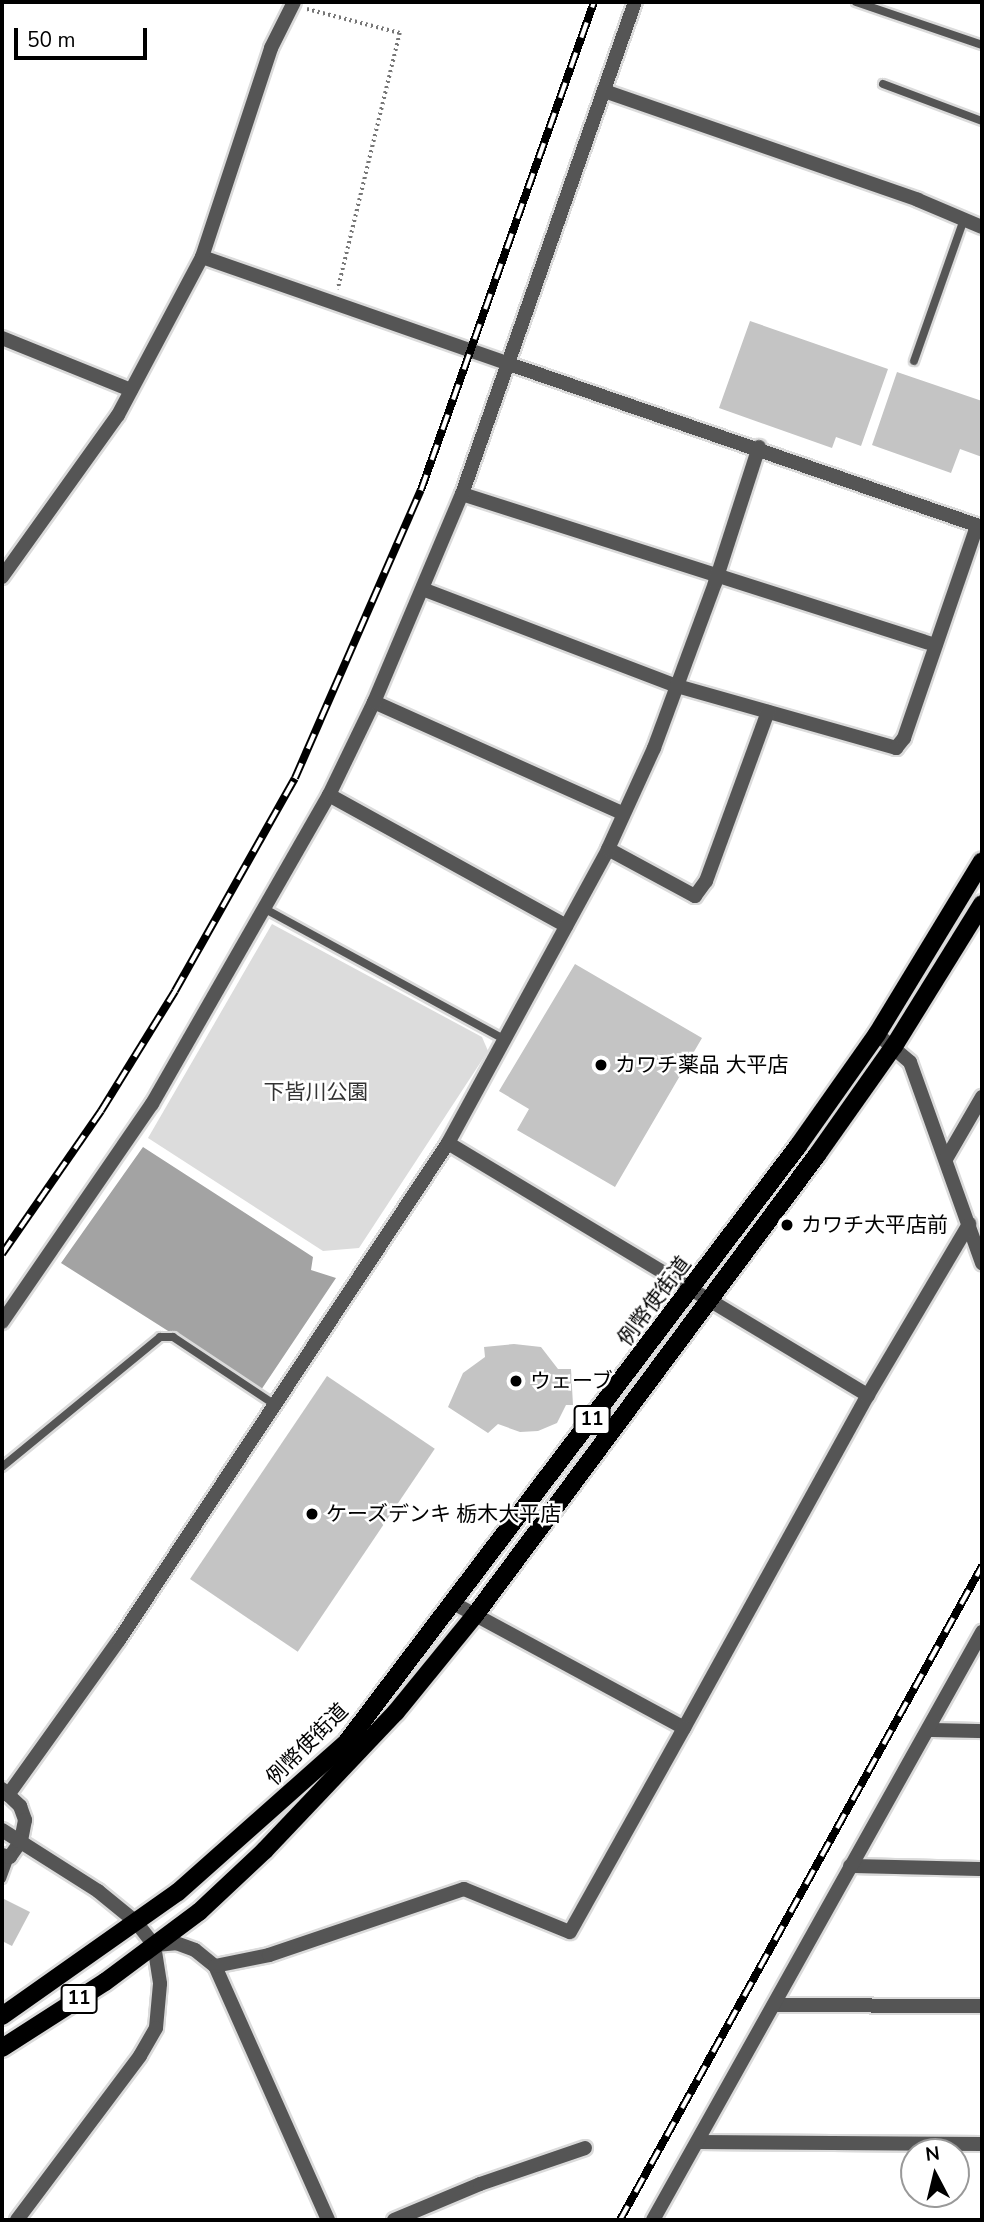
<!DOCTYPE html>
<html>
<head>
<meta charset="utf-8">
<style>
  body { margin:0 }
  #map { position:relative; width:984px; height:2222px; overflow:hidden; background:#fff; font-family:"Nunito Sans","Noto Sans JP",sans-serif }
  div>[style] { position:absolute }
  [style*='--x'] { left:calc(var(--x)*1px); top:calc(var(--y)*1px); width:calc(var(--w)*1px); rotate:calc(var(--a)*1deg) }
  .green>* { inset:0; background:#dcdcdc }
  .water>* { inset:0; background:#a3a3a3 }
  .building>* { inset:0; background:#c4c4c4; transform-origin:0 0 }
  .path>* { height:3.5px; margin-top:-1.75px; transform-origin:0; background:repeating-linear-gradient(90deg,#777 0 2px,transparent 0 5.5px) }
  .roads { filter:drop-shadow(2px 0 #dbdbdb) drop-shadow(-2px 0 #dbdbdb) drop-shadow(0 2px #dbdbdb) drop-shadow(0 -2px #dbdbdb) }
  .service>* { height:8px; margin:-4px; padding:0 4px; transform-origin:4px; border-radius:4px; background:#555 }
  .minor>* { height:14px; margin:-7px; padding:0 7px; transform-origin:7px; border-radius:7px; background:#555 }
  .tertiary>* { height:14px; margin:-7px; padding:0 7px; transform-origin:7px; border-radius:7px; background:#555 }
  .primary>* { height:18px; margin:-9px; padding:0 9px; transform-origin:9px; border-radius:9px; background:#000 }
  .rail>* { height:8px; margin-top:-4px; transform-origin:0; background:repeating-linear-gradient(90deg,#fff 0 16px,#000 0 32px); box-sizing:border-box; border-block:2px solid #000 }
  .dots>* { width:19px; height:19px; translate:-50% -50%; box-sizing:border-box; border:4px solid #fff; border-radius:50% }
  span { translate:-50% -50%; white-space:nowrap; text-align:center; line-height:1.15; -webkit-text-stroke:5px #fff; paint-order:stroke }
  .shield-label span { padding:2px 5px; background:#fff; border:2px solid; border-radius:5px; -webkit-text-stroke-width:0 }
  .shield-label { font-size:19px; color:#000; font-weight:700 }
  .poi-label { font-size:21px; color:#000 }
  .left { translate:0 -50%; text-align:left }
  .park-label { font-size:21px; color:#333 }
  .street-label { font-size:21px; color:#000 }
  .frame { position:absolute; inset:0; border:4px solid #000; pointer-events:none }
  .north { position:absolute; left:900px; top:2138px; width:70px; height:70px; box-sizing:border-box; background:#fff; border:2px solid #999; border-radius:50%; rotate:353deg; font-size:19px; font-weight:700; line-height:28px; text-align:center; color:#000 }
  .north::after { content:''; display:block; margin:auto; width:24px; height:32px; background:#000; clip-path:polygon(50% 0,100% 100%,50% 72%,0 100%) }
  .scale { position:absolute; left:14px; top:28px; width:133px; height:32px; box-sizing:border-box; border:4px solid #000; border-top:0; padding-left:9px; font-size:21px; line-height:24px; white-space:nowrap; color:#000; -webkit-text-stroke:5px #fff; paint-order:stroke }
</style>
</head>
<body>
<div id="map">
  <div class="green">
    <i style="clip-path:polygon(272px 924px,482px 1037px,488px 1051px,359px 1248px,323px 1251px,148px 1138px)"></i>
  </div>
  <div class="water">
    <i style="clip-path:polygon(143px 1147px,313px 1257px,311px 1270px,336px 1278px,261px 1390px,61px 1263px)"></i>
  </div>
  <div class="building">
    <i style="clip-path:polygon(750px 321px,888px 369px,861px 446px,836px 437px,832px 448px,719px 408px)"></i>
    <i style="clip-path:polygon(897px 372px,982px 401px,982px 457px,960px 449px,951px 473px,872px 445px)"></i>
    <i style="clip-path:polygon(575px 964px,702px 1038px,615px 1187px,517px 1130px,529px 1109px,499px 1091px)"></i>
    <i style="clip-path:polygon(514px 1344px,541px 1347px,558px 1369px,571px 1369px,573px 1405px,566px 1405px,557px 1423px,538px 1431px,520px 1432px,498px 1424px,488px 1433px,448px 1407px,463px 1373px,485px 1357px,484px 1347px)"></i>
    <i style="left:327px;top:1376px;width:130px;height:245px;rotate:34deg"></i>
    <i style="clip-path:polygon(4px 1899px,30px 1912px,12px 1946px,2px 1941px)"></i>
  </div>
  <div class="path">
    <i style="--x:307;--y:9;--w:96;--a:14.5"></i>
    <i style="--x:400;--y:33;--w:264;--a:103.6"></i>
  </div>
  <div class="roads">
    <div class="service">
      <i style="--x:856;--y:2;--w:133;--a:18.8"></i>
      <i style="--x:883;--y:84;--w:106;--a:20.5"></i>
      <i style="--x:914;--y:361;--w:151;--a:-70.6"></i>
      <i style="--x:265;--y:909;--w:273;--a:28.6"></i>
      <i style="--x:2;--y:1467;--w:205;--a:-39.4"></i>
      <i style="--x:160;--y:1337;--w:13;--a:0"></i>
      <i style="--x:173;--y:1337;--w:121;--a:33.6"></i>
      <i style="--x:2;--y:1879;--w:23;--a:-70"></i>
    </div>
    <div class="minor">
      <i style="--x:202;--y:257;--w:325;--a:19.2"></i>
      <i style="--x:2;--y:338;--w:139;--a:22"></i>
      <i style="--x:462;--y:494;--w:497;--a:17.7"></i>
      <i style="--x:2;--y:577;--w:199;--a:-54.4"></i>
      <i style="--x:118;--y:415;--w:179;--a:-62"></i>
      <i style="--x:202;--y:257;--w:220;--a:-71.7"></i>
      <i style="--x:271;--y:48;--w:51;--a:-63.4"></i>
      <i style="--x:425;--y:590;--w:270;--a:20.9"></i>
      <i style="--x:677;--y:686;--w:228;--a:15.8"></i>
      <i style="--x:896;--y:748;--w:13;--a:-51"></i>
      <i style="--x:904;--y:738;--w:224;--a:-71"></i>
      <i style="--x:374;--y:702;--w:272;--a:24.1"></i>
      <i style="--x:329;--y:795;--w:271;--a:28.9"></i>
      <i style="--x:608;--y:849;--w:99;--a:28.4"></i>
      <i style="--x:695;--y:896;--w:19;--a:-54"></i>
      <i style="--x:706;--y:881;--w:180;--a:-69.9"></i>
      <i style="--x:877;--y:1034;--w:43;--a:40.3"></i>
      <i style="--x:910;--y:1062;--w:214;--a:70.3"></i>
      <i style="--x:946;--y:1159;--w:72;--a:-59.9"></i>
      <i style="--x:455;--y:1604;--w:260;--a:28.4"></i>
      <i style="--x:684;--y:1728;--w:380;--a:-61.1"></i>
      <i style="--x:868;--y:1395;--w:199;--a:-59.4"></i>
      <i style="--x:928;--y:1730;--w:54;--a:1.1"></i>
      <i style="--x:2;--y:1789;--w:25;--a:43"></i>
      <i style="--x:20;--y:1806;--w:15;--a:70"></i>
      <i style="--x:25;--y:1820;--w:21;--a:101"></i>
      <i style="--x:21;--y:1841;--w:19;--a:125"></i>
      <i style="--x:10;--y:1857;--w:8;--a:-166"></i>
      <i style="--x:8;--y:1795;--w:191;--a:-54.4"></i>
      <i style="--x:119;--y:1640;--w:596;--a:-56.5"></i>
      <i style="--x:448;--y:1143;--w:335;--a:-61.4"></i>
      <i style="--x:608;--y:849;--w:111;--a:-65.5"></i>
      <i style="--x:654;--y:748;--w:176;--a:-69.7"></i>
      <i style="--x:715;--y:583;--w:143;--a:-72.1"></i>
      <i style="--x:850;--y:1866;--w:132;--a:1.3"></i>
      <i style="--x:155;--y:1945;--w:21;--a:-5"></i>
      <i style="--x:176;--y:1943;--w:20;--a:20"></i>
      <i style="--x:195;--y:1950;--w:26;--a:39"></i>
      <i style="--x:215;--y:1966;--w:278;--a:66"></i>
      <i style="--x:215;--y:1966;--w:55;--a:-11.5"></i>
      <i style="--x:269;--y:1955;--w:206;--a:-18.7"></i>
      <i style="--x:464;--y:1889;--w:114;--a:22.1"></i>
      <i style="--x:570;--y:1932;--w:234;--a:-60.8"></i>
      <i style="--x:774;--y:2005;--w:208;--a:0.3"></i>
      <i style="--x:698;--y:2142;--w:284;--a:0.4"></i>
      <i style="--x:394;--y:2220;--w:93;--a:-22.7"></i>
      <i style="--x:480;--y:2184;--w:111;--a:-18.9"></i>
      <i style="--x:653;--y:2220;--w:674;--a:-60.77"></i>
    </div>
    <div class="tertiary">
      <i style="--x:604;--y:91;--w:332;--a:19.1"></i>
      <i style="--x:918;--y:200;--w:69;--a:22.9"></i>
      <i style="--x:509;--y:364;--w:500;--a:19.01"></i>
      <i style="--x:448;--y:1143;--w:490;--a:31"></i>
      <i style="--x:2;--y:1322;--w:265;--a:-55.5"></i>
      <i style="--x:152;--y:1104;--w:356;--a:-60.2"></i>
      <i style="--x:329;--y:795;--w:103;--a:-64.2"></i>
      <i style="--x:374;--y:702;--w:226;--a:-67.1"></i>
      <i style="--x:462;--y:494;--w:522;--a:-70.63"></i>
      <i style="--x:2;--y:1830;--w:114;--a:32.4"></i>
      <i style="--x:98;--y:1891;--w:49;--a:39.2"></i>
      <i style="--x:136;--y:1922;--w:29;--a:52"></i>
      <i style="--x:154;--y:1945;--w:39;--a:81"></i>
      <i style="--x:160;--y:1984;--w:44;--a:95.2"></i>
      <i style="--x:156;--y:2028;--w:32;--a:120"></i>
      <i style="--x:140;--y:2056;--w:205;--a:126.9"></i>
    </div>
    <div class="primary">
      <i style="--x:2;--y:2016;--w:215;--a:-35.2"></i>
      <i style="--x:178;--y:1892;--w:225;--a:-41.6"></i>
      <i style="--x:346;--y:1743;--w:749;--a:-52.87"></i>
      <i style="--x:798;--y:1146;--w:137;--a:-54.8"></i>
      <i style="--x:877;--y:1034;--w:202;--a:-58.7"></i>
      <i style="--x:2;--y:2048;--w:122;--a:-32.7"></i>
      <i style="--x:105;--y:1982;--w:117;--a:-36.7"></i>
      <i style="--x:199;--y:1912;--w:91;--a:-43.2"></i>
      <i style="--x:265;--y:1850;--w:190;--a:-46.5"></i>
      <i style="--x:396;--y:1712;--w:125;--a:-50.8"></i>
      <i style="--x:475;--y:1615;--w:573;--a:-53.37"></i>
      <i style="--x:817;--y:1155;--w:133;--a:-54.8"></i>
      <i style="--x:894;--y:1046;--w:167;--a:-58.2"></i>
    </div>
  </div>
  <div class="rail">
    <i style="--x:2;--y:1254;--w:174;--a:-55.3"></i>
    <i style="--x:101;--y:1111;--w:141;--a:-58.3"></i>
    <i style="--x:175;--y:991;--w:244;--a:-60.6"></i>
    <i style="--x:295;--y:778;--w:314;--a:-66.4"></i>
    <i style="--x:421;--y:490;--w:518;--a:-70.48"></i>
    <i style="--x:620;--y:2220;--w:748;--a:-61.03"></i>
  </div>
  <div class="dots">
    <i style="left:601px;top:1065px;background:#000"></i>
    <i style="left:787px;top:1225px;background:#000"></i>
    <i style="left:516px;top:1381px;background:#000"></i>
    <i style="left:312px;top:1514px;background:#000"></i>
  </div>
  <div class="shield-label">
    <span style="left:592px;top:1420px">11</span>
    <span style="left:79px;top:1999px">11</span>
  </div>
  <div class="poi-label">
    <span class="left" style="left:615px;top:1065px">カワチ薬品 大平店</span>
    <span class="left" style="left:801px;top:1225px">カワチ大平店前</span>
    <span class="left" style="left:530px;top:1381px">ウェーブ</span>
    <span class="left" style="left:326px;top:1514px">ケーズデンキ 栃木大平店</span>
  </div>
  <div class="park-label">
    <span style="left:316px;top:1092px">下皆川公園</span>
  </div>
  <div class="street-label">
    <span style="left:654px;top:1301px;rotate:-53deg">例幣使街道</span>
    <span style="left:307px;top:1744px;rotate:-45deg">例幣使街道</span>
  </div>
  <div class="frame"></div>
  <div class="north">N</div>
  <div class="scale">50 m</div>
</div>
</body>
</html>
